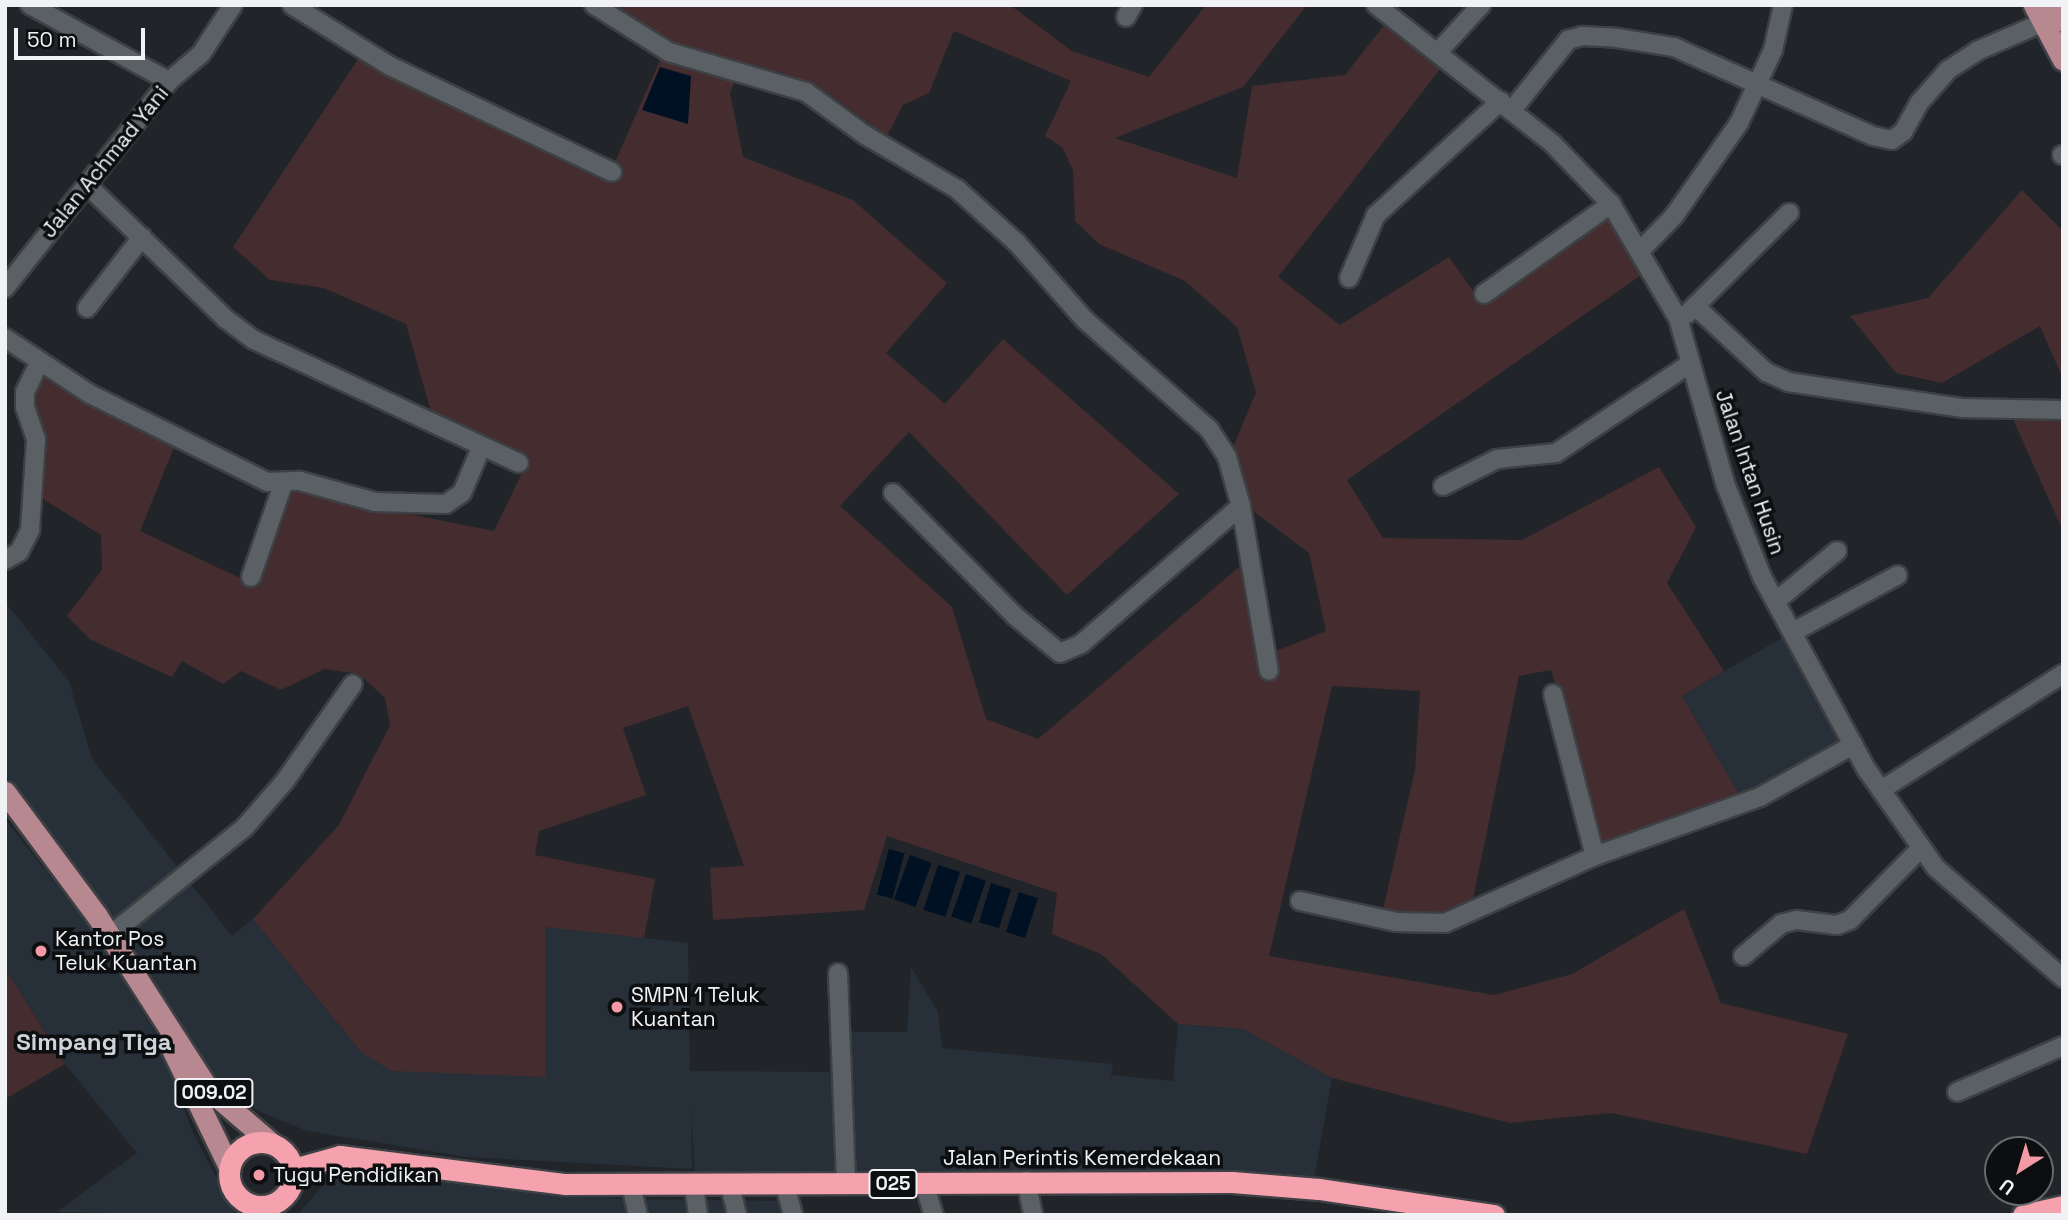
<!DOCTYPE html>
<html>
<head>
<meta charset="utf-8">
<style>
  body { margin:0 }
  #map { position:relative; width:2068px; height:1220px; overflow:hidden; background:#212529; font-family:"Space Grotesk",sans-serif }
  div>[style] { position:absolute }
  [style*='--x'] { left:calc(var(--x)*1px); top:calc(var(--y)*1px); width:calc(var(--w)*1px); rotate:calc(var(--a)*1deg) }
  .built>* { inset:0; background:#272f38; transform-origin:0 0 }
  .green>* { inset:0; background:#442c2f }
  .water>* { inset:0; background:#001124; transform-origin:0 0 }
  .roads { filter:drop-shadow(2px 0 #3d4044) drop-shadow(-2px 0 #3d4044) drop-shadow(0 2px #3d4044) drop-shadow(0 -2px #3d4044) }
  .minor>* { height:18px; margin:-9px; padding:0 9px; transform-origin:9px; border-radius:9px; background:#5b6064 }
  .major>* { height:21px; margin:-10.5px; padding:0 10.5px; transform-origin:10.5px; border-radius:10.5px; background:#b88890 }
  .highway>* { height:21px; margin:-10.5px; padding:0 10.5px; transform-origin:10.5px; border-radius:10.5px; background:#f6a2ae }
  .highway>.ring { margin:-10.5px; padding:0; box-sizing:content-box; background:none; border:21px solid #f6a2ae; border-radius:50% }
  .dots>* { width:19px; height:19px; translate:-50% -50%; box-sizing:border-box; border:4px solid #0c0e10; border-radius:50% }
  span { translate:-50% -50%; white-space:nowrap; text-align:center; line-height:1.15; -webkit-text-stroke:7px #0c0e10; paint-order:stroke }
  .shield-label span { padding:2px 5px; background:#0c0e10; border:2px solid; border-radius:5px; -webkit-text-stroke-width:0 }
  .shield-label { font-size:19px; color:#f0f2f5; font-weight:700 }
  .street-label { font-size:21px; color:#f0f2f5 }
  .poi-label { font-size:21px; color:#f0f2f5 }
  .left { translate:0 -50%; text-align:left }
  .quarter-label { font-size:24px; color:#cfd4da; font-weight:700 }
  .frame { position:absolute; inset:0; border:7px solid #f0f2f5; pointer-events:none }
  .north { position:absolute; left:1984px; top:1136px; width:70px; height:70px; box-sizing:border-box; background:#0c0e10; border:2px solid #67696c; border-radius:50%; rotate:217deg; font-size:19px; font-weight:700; line-height:28px; text-align:center; color:#f0f2f5 }
  .north::after { content:''; display:block; margin:auto; width:24px; height:32px; background:#f39aa7; clip-path:polygon(50% 0,100% 100%,50% 72%,0 100%) }
  .scale { position:absolute; left:14px; top:28px; width:131px; height:32px; box-sizing:border-box; border:4px solid #f0f2f5; border-top:0; padding-left:9px; font-size:21px; line-height:24px; white-space:nowrap; color:#f0f2f5; -webkit-text-stroke:5px #0c0e10; paint-order:stroke }
</style>
</head>
<body>
<div id="map">
  <div class="built">
    <i style="clip-path:polygon(5px 602px,69px 681px,92px 759px,232px 936px,253px 919px,361px 1052px,545px 1076px,545px 926px,688px 943px,690px 1071px,845px 1072px,846px 1032px,907px 1032px,911px 967px,938px 1012px,942px 1048px,1113px 1064px,1111px 1075px,1173px 1081px,1178px 1024px,1243px 1029px,1332px 1078px,1314px 1179px,1192px 1170px,921px 1170px,817px 1178px,695px 1177px,691px 1105px,692px 1169px,466px 1157px,307px 1131px,258px 1111px,207px 1075px,119px 923px,5px 775px)"></i>
    <i style="left:1785px;top:636px;width:121px;height:119px;rotate:60deg"></i>
    <i style="clip-path:polygon(5px 819px,89px 926px,156px 1034px,192px 1131px,236px 1215px,57px 1212px,137px 1153px,65px 1064px,5px 968px)"></i>
    <i style="clip-path:polygon(342px 1163px,491px 1186px,623px 1199px,784px 1201px,787px 1215px,297px 1215px)"></i>
  </div>
  <div class="green">
    <i style="clip-path:polygon(evenodd,604px 5px,1010px 5px,1072px 51px,1149px 77px,1206px 5px,1307px 5px,1243px 87px,1115px 138px,1237px 178px,1252px 86px,1345px 75px,1385px 24px,1441px 68px,1278px 277px,1340px 325px,1449px 257px,1482px 304px,1610px 213px,1647px 271px,1347px 480px,1383px 538px,1522px 540px,1659px 467px,1696px 527px,1667px 583px,1724px 671px,1682px 696px,1743px 801px,1603px 842px,1551px 670px,1519px 676px,1472px 904px,1441px 918px,1382px 914px,1415px 770px,1420px 691px,1332px 686px,1269px 956px,1494px 995px,1572px 974px,1684px 909px,1721px 1003px,1848px 1034px,1807px 1154px,1611px 1113px,1510px 1123px,1332px 1078px,1243px 1029px,1178px 1024px,1101px 954px,1052px 934px,1057px 893px,887px 836px,864px 910px,713px 920px,710px 868px,744px 866px,688px 706px,623px 728px,646px 795px,539px 831px,535px 855px,655px 879px,644px 938px,545px 927px,545px 1077px,391px 1071px,361px 1052px,253px 919px,339px 825px,390px 725px,385px 698px,359px 674px,324px 669px,281px 690px,241px 671px,223px 684px,182px 661px,172px 677px,91px 640px,67px 616px,102px 570px,101px 535px,40px 497px,41px 432px,30px 407px,34px 386px,45px 374px,175px 445px,140px 531px,257px 586px,293px 491px,494px 531px,530px 456px,432px 415px,406px 324px,324px 288px,270px 280px,233px 247px,366px 47px,611px 171px,669px 40px,604px 5px,954px 31px,1071px 81px,1045px 136px,1062px 147px,1073px 170px,1075px 221px,1099px 244px,1185px 281px,1237px 327px,1256px 392px,1232px 450px,1253px 511px,1309px 553px,1326px 631px,1261px 657px,1246px 561px,1038px 739px,986px 719px,952px 607px,840px 506px,909px 432px,1067px 595px,1179px 494px,1003px 339px,945px 404px,886px 353px,947px 283px,853px 200px,743px 157px,730px 93px,743px 62px,783px 73px,829px 94px,887px 136px,903px 105px,929px 93px,954px 31px)"></i>
    <i style="clip-path:polygon(2022px 190px,2063px 231px,2063px 379px,2040px 326px,1942px 383px,1896px 373px,1850px 316px,1928px 298px)"></i>
    <i style="clip-path:polygon(2063px 407px,2063px 531px,2008px 408px)"></i>
    <i style="clip-path:polygon(5px 968px,65px 1064px,5px 1099px)"></i>
  </div>
  <div class="water">
    <i style="clip-path:polygon(660px 67px,691px 76px,688px 124px,642px 110px)"></i>
    <i style="left:889px;top:849px;width:16px;height:47px;rotate:15deg"></i>
    <i style="left:910px;top:855px;width:23px;height:47px;rotate:20deg"></i>
    <i style="left:938px;top:865px;width:23px;height:47px;rotate:18deg"></i>
    <i style="left:966px;top:874px;width:21px;height:45px;rotate:19deg"></i>
    <i style="left:991px;top:883px;width:21px;height:41px;rotate:17deg"></i>
    <i style="left:1019px;top:892px;width:20px;height:42px;rotate:18deg"></i>
  </div>
  <div class="roads">
    <div class="minor">
      <i style="--x:30;--y:5;--w:158;--a:28.7"></i>
      <i style="--x:292;--y:5;--w:115;--a:31.9"></i>
      <i style="--x:390;--y:66;--w:246;--a:25.5"></i>
      <i style="--x:594;--y:5;--w:89;--a:32.1"></i>
      <i style="--x:669;--y:52;--w:143;--a:16.3"></i>
      <i style="--x:806;--y:92;--w:73;--a:36.1"></i>
      <i style="--x:865;--y:135;--w:107;--a:30.4"></i>
      <i style="--x:957;--y:189;--w:81;--a:42"></i>
      <i style="--x:1017;--y:243;--w:103;--a:48.6"></i>
      <i style="--x:1085;--y:320;--w:165;--a:41.3"></i>
      <i style="--x:1209;--y:429;--w:33;--a:57"></i>
      <i style="--x:1227;--y:457;--w:51;--a:74.1"></i>
      <i style="--x:1241;--y:506;--w:167;--a:80.4"></i>
      <i style="--x:1376;--y:5;--w:224;--a:38.1"></i>
      <i style="--x:1552;--y:143;--w:85;--a:46"></i>
      <i style="--x:1611;--y:204;--w:132;--a:59.6"></i>
      <i style="--x:1678;--y:318;--w:175;--a:74.1"></i>
      <i style="--x:1726;--y:486;--w:98;--a:68.4"></i>
      <i style="--x:1762;--y:577;--w:220;--a:61.5"></i>
      <i style="--x:1867;--y:770;--w:120;--a:54.9"></i>
      <i style="--x:1936;--y:868;--w:168;--a:40.9"></i>
      <i style="--x:1126;--y:17;--w:14;--a:-60"></i>
      <i style="--x:1438;--y:52;--w:64;--a:-47.5"></i>
      <i style="--x:1512;--y:110;--w:90;--a:-51.3"></i>
      <i style="--x:1568;--y:40;--w:15;--a:-16"></i>
      <i style="--x:1582;--y:36;--w:35;--a:3"></i>
      <i style="--x:1617;--y:38;--w:58;--a:9"></i>
      <i style="--x:1674;--y:47;--w:218;--a:24.1"></i>
      <i style="--x:1873;--y:136;--w:19;--a:12"></i>
      <i style="--x:1892;--y:140;--w:14;--a:-36"></i>
      <i style="--x:1903;--y:132;--w:33;--a:-61"></i>
      <i style="--x:1919;--y:103;--w:44;--a:-48.7"></i>
      <i style="--x:1948;--y:70;--w:35;--a:-33"></i>
      <i style="--x:1977;--y:51;--w:71;--a:-23.3"></i>
      <i style="--x:2062;--y:155;--w:1;--a:0"></i>
      <i style="--x:87;--y:185;--w:193;--a:44"></i>
      <i style="--x:226;--y:319;--w:35;--a:37"></i>
      <i style="--x:254;--y:340;--w:292;--a:24.9"></i>
      <i style="--x:1641;--y:250;--w:47;--a:-45.9"></i>
      <i style="--x:1674;--y:216;--w:113;--a:-55"></i>
      <i style="--x:1739;--y:123;--w:81;--a:-65"></i>
      <i style="--x:1773;--y:50;--w:46;--a:-77.5"></i>
      <i style="--x:1349;--y:278;--w:69;--a:-66.8"></i>
      <i style="--x:1376;--y:215;--w:169;--a:-42.4"></i>
      <i style="--x:5;--y:288;--w:264;--a:-51.6"></i>
      <i style="--x:169;--y:81;--w:42;--a:-40.2"></i>
      <i style="--x:201;--y:54;--w:59;--a:-56.9"></i>
      <i style="--x:1484;--y:294;--w:156;--a:-35.3"></i>
      <i style="--x:1695;--y:306;--w:97;--a:42.9"></i>
      <i style="--x:1766;--y:372;--w:24;--a:24"></i>
      <i style="--x:1788;--y:382;--w:177;--a:8.5"></i>
      <i style="--x:1963;--y:408;--w:100;--a:1.1"></i>
      <i style="--x:87;--y:308;--w:90;--a:-52.2"></i>
      <i style="--x:1687;--y:314;--w:144;--a:-44.7"></i>
      <i style="--x:5;--y:338;--w:102;--a:33.4"></i>
      <i style="--x:90;--y:394;--w:198;--a:26.4"></i>
      <i style="--x:267;--y:482;--w:33;--a:-2"></i>
      <i style="--x:300;--y:481;--w:78;--a:15.6"></i>
      <i style="--x:375;--y:502;--w:71;--a:1.6"></i>
      <i style="--x:446;--y:504;--w:19;--a:-35"></i>
      <i style="--x:462;--y:493;--w:49;--a:-67.1"></i>
      <i style="--x:1443;--y:486;--w:60;--a:-26.6"></i>
      <i style="--x:1497;--y:459;--w:59;--a:-5.8"></i>
      <i style="--x:1556;--y:453;--w:162;--a:-33.7"></i>
      <i style="--x:893;--y:493;--w:173;--a:45.2"></i>
      <i style="--x:1015;--y:616;--w:58;--a:39.4"></i>
      <i style="--x:1060;--y:653;--w:23;--a:-23"></i>
      <i style="--x:1081;--y:644;--w:211;--a:-40.8"></i>
      <i style="--x:5;--y:560;--w:16;--a:-30"></i>
      <i style="--x:19;--y:552;--w:25;--a:-63"></i>
      <i style="--x:30;--y:530;--w:91;--a:-86.2"></i>
      <i style="--x:36;--y:439;--w:34;--a:-109"></i>
      <i style="--x:25;--y:407;--w:15;--a:-90"></i>
      <i style="--x:25;--y:392;--w:32;--a:-64"></i>
      <i style="--x:251;--y:577;--w:98;--a:-71"></i>
      <i style="--x:1776;--y:601;--w:79;--a:-39.3"></i>
      <i style="--x:1793;--y:632;--w:119;--a:-28.5"></i>
      <i style="--x:1553;--y:694;--w:167;--a:75.5"></i>
      <i style="--x:1881;--y:790;--w:216;--a:-32.5"></i>
      <i style="--x:1300;--y:901;--w:98;--a:12.3"></i>
      <i style="--x:1396;--y:922;--w:49;--a:1.2"></i>
      <i style="--x:1445;--y:923;--w:164;--a:-24.1"></i>
      <i style="--x:1595;--y:856;--w:175;--a:-19.7"></i>
      <i style="--x:1760;--y:797;--w:107;--a:-29.2"></i>
      <i style="--x:109;--y:936;--w:174;--a:-38.7"></i>
      <i style="--x:245;--y:827;--w:61;--a:-49"></i>
      <i style="--x:285;--y:781;--w:118;--a:-55"></i>
      <i style="--x:1743;--y:956;--w:50;--a:-40.1"></i>
      <i style="--x:1781;--y:924;--w:16;--a:-15"></i>
      <i style="--x:1796;--y:920;--w:41;--a:7"></i>
      <i style="--x:1837;--y:925;--w:14;--a:-21"></i>
      <i style="--x:1850;--y:920;--w:101;--a:-45.4"></i>
      <i style="--x:838;--y:973;--w:212;--a:87.8"></i>
      <i style="--x:1957;--y:1092;--w:116;--a:-23.5"></i>
      <i style="--x:1026;--y:1181;--w:35;--a:78"></i>
      <i style="--x:924;--y:1183;--w:34;--a:73"></i>
      <i style="--x:631;--y:1185;--w:31;--a:77"></i>
      <i style="--x:785;--y:1185;--w:31;--a:75"></i>
      <i style="--x:694;--y:1186;--w:29;--a:82"></i>
      <i style="--x:730;--y:1186;--w:30;--a:76"></i>
    </div>
    <div class="major">
      <i style="--x:2034;--y:5;--w:62;--a:62.2"></i>
      <i style="--x:2056;--y:5;--w:17;--a:66"></i>
      <i style="--x:5;--y:792;--w:154;--a:53.4"></i>
      <i style="--x:97;--y:916;--w:206;--a:57.3"></i>
      <i style="--x:208;--y:1089;--w:83;--a:40.6"></i>
      <i style="--x:172;--y:1049;--w:131;--a:64.2"></i>
    </div>
    <div class="highway">
      <i class="ring" style="left:229px;top:1142px;width:43px;height:43px"></i>
      <i style="--x:293;--y:1169;--w:49;--a:-15.5"></i>
      <i style="--x:340;--y:1156;--w:227;--a:7.1"></i>
      <i style="--x:565;--y:1184;--w:667;--a:-0.17"></i>
      <i style="--x:1232;--y:1182;--w:87;--a:4.6"></i>
      <i style="--x:1319;--y:1189;--w:177;--a:8.5"></i>
      <i style="--x:2023;--y:1215;--w:41;--a:-12.7"></i>
    </div>
  </div>
  <div class="dots">
    <i style="left:41px;top:951px;background:#f39aa7"></i>
    <i style="left:617px;top:1007px;background:#f39aa7"></i>
    <i style="left:259px;top:1175px;background:#f39aa7"></i>
  </div>
  <div class="shield-label">
    <span style="left:214px;top:1093px">009.02</span>
    <span style="left:893px;top:1184px">025</span>
  </div>
  <div class="street-label">
    <span style="left:105px;top:162px;rotate:-51deg">Jalan Achmad Yani</span>
    <span style="left:1750px;top:472px;rotate:71deg">Jalan Intan Husin</span>
    <span style="left:1082px;top:1158px">Jalan Perintis Kemerdekaan</span>
  </div>
  <div class="poi-label">
    <span class="left" style="left:55px;top:951px">Kantor Pos<br>Teluk Kuantan</span>
    <span class="left" style="left:631px;top:1007px">SMPN 1 Teluk<br>Kuantan</span>
    <span class="left" style="left:273px;top:1175px">Tugu Pendidikan</span>
  </div>
  <div class="quarter-label">
    <span style="left:94px;top:1042px">Simpang Tiga</span>
  </div>
  <div class="frame"></div>
  <div class="north">U</div>
  <div class="scale">50 m</div>
</div>
</body>
</html>
